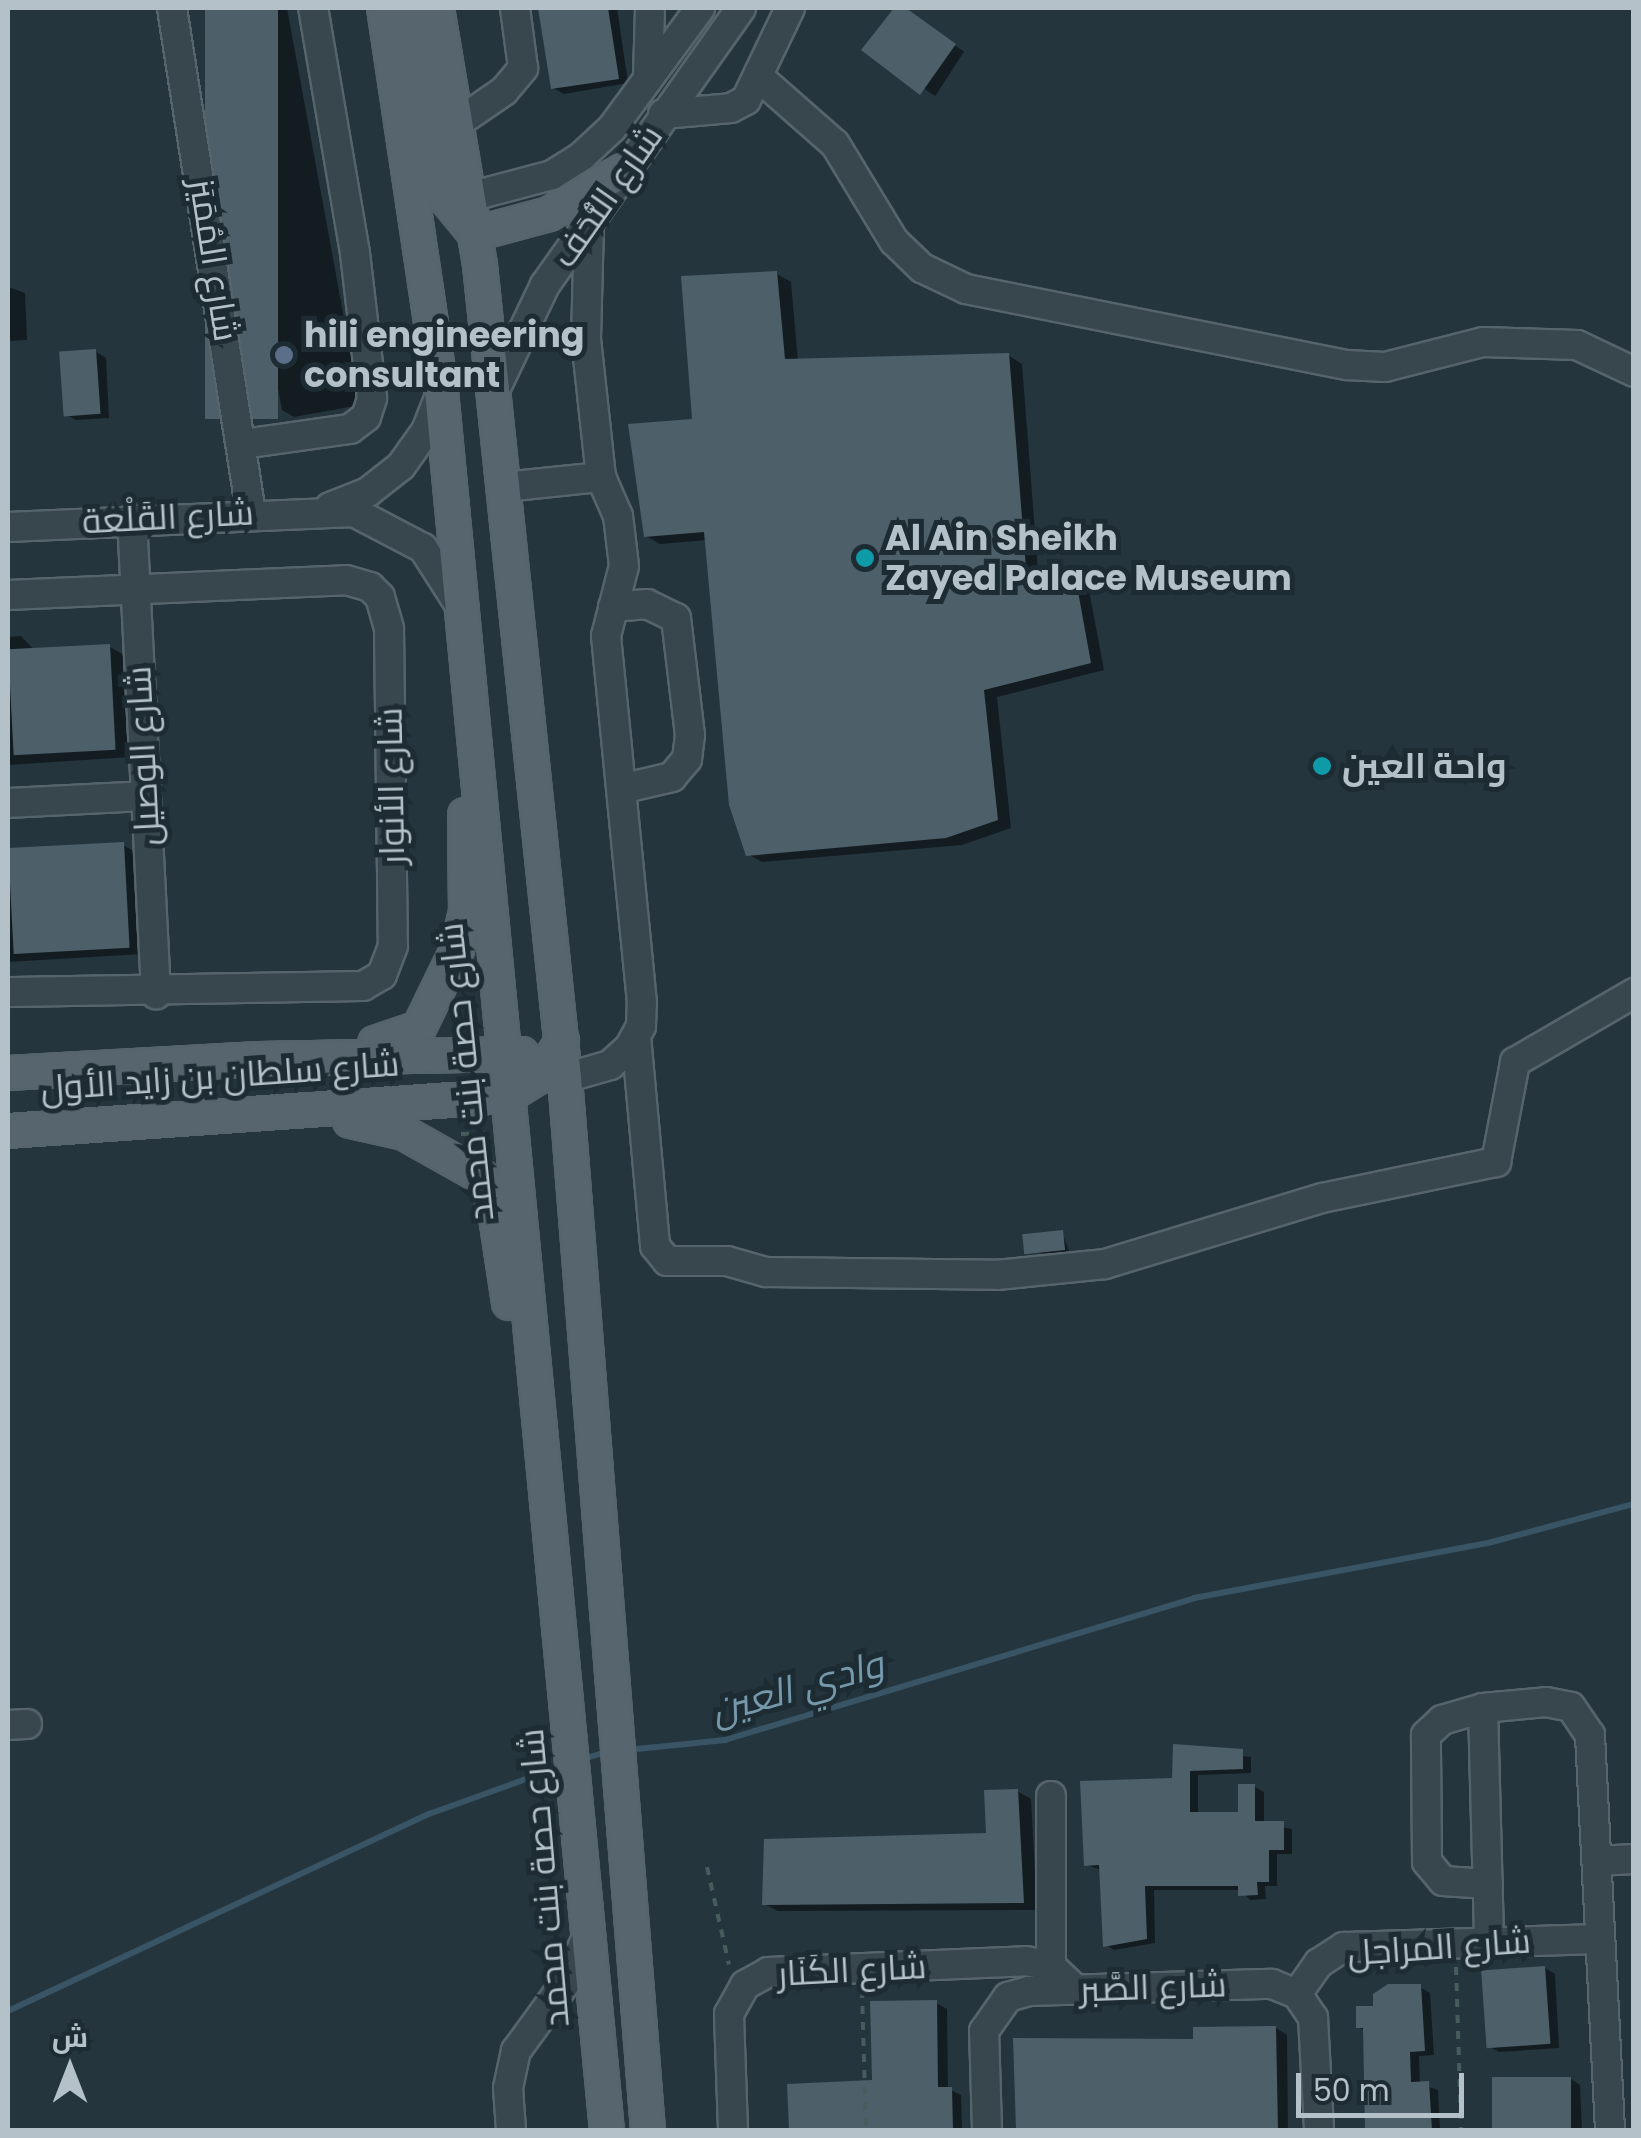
<!DOCTYPE html>
<html>
<head>
<meta charset="utf-8">
<style>
  body { margin:0 }
  #map { position:relative; width:1641px; height:2138px; overflow:hidden; background:#24353e; font-family:Poppins,Cairo,sans-serif }
  div>[style] { position:absolute }
  [style*='--x'] { left:calc(var(--x)*1px); top:calc(var(--y)*1px); width:calc(var(--w)*1px); rotate:calc(var(--a)*1deg) }
  .shadow>* { inset:0; background:#0007; transform-origin:0 0 }
  .stream>* { height:6px; margin:-3px; padding:0 3px; transform-origin:3px; border-radius:3px; background:#385465 }
  .building>* { inset:0; background:#4d5f69; transform-origin:0 0 }
  .path>* { height:4px; margin-top:-2px; transform-origin:0; background:repeating-linear-gradient(90deg,#465d5b 0 8px,transparent 0 16px) }
  .roads { filter:drop-shadow(2px 0 #56646c) drop-shadow(-2px 0 #56646c) drop-shadow(0 2px #56646c) drop-shadow(0 -2px #56646c) }
  .minor>* { height:28px; margin:-14px; padding:0 14px; transform-origin:14px; border-radius:14px; background:#38464e }
  .major>* { height:32px; margin:-16px; padding:0 16px; transform-origin:16px; border-radius:16px; background:#56656e }
  .dots>* { width:28px; height:28px; translate:-50% -50%; box-sizing:border-box; border:5px solid #1d2b33; border-radius:50% }
  span { translate:-50% -50%; white-space:nowrap; text-align:center; line-height:1.15; -webkit-text-stroke:10px #1d2b33; paint-order:stroke }
  .street-label { font-size:35px; color:#b4c1c9 }
  .poi-label { font-size:35px; color:#b4c1c9; font-weight:700 }
  .left { translate:0 -50%; text-align:left }
  .water-label { font-size:38px; color:#7598ab; font-style:italic }
  .frame { position:absolute; inset:0; border:10px solid #b4c1c9; pointer-events:none }
  .north { position:absolute; left:20px; top:2018px; width:100px; height:100px; -webkit-text-stroke:8px #1d2b33; paint-order:stroke; rotate:0deg; font-size:28px; font-weight:700; line-height:40px; text-align:center; color:#b4c1c9 }
  .north::after { content:''; display:block; margin:auto; width:35px; height:45px; background:#b4c1c9; clip-path:polygon(50% 0,100% 100%,50% 72%,0 100%) }
  .scale { position:absolute; left:1296px; top:2073px; width:168px; height:45px; box-sizing:border-box; border:5px solid #b4c1c9; border-top:0; padding-left:12px; font-size:30px; line-height:35px; white-space:nowrap; color:#b4c1c9; -webkit-text-stroke:8px #1d2b33; paint-order:stroke }
</style>
</head>
<body>
<div id="map">
  <div class="shadow">
    <i style="clip-path:polygon(208px 8px,287px 8px,360px 405px,294px 417px,282px 410px)"></i>
    <i style="clip-path:polygon(617px 8px,628px 83px,564px 94px,553px 88px,541px 11px)"></i>
    <i style="left:897px;top:8px;width:80px;height:53px;rotate:33deg"></i>
    <i style="clip-path:polygon(777px 274px,791px 282px,798px 361px,1008px 355px,1022px 364px,1039px 583px,1075px 582px,1089px 590px,1104px 670px,997px 697px,1011px 828px,962px 845px,762px 862px,748px 854px,707px 540px,660px 544px,646px 536px,695px 422px)"></i>
    <i style="clip-path:polygon(8px 287px,25px 293px,27px 340px,8px 341px)"></i>
    <i style="clip-path:polygon(96px 352px,106px 358px,109px 418px,76px 420px,65px 414px)"></i>
    <i style="clip-path:polygon(21px 636px,35px 651px,110px 647px,124px 655px,130px 757px,8px 765px,8px 637px)"></i>
    <i style="clip-path:polygon(123px 845px,137px 853px,142px 954px,8px 962px,8px 851px)"></i>
    <i style="clip-path:polygon(1062px 1233px,1070px 1253px,1026px 1253px)"></i>
    <i style="clip-path:polygon(1175px 1747px,1251px 1757px,1251px 1773px,1198px 1775px,1198px 1815px,1240px 1814px,1255px 1787px,1264px 1792px,1264px 1824px,1292px 1829px,1292px 1854px,1277px 1854px,1277px 1886px,1265px 1886px,1266px 1899px,1250px 1900px,1241px 1890px,1154px 1890px,1155px 1943px,1114px 1950px,1106px 1945px,1101px 1870px,1087px 1865px,1175px 1781px)"></i>
    <i style="clip-path:polygon(1017px 1791px,1031px 1799px,1037px 1910px,778px 1911px,764px 1904px,988px 1836px)"></i>
    <i style="clip-path:polygon(1545px 1968px,1555px 1974px,1559px 2048px,1499px 2052px,1488px 2046px)"></i>
    <i style="clip-path:polygon(1420px 1987px,1430px 1993px,1434px 2055px,1419px 2056px,1420px 2084px,1438px 2090px,1440px 2130px,1365px 2130px,1366px 2031px,1358px 2027px,1376px 2008px)"></i>
    <i style="clip-path:polygon(936px 2003px,947px 2009px,948px 2089px,961px 2095px,962px 2130px,792px 2130px,790px 2087px,874px 2083px)"></i>
    <i style="clip-path:polygon(1276px 2028px,1287px 2035px,1288px 2130px,1018px 2130px,1015px 2040px,1195px 2041px)"></i>
    <i style="clip-path:polygon(1571px 2079px,1580px 2085px,1582px 2130px,1496px 2130px,1495px 2082px)"></i>
  </div>
  <div class="stream">
    <i style="--x:627;--y:1750;--w:99;--a:-5.8"></i>
    <i style="--x:725;--y:1740;--w:490;--a:-16.8"></i>
    <i style="--x:1194;--y:1598;--w:299;--a:-10.6"></i>
    <i style="--x:1488;--y:1543;--w:151;--a:-15"></i>
    <i style="--x:583;--y:1759;--w:28;--a:-17"></i>
    <i style="--x:8;--y:2011;--w:465;--a:-25.1"></i>
    <i style="--x:429;--y:1814;--w:141;--a:-19.8"></i>
  </div>
  <div class="building">
    <i style="left:205px;top:8px;width:73px;height:411px"></i>
    <i style="clip-path:polygon(538px 8px,608px 8px,619px 79px,551px 89px)"></i>
    <i style="clip-path:polygon(894px 8px,906px 8px,956px 44px,920px 95px,861px 50px)"></i>
    <i style="clip-path:polygon(777px 271px,785px 359px,1009px 353px,1027px 581px,1076px 580px,1091px 663px,984px 690px,998px 820px,946px 838px,746px 856px,729px 805px,704px 532px,644px 537px,628px 424px,692px 419px,681px 276px)"></i>
    <i style="left:96px;top:349px;width:65px;height:37px;rotate:86deg"></i>
    <i style="left:110px;top:644px;width:106px;height:102px;rotate:87deg"></i>
    <i style="left:124px;top:842px;width:106px;height:116px;rotate:87deg"></i>
    <i style="left:1063px;top:1230px;width:20px;height:41px;rotate:84deg"></i>
    <i style="clip-path:polygon(1173px 1744px,1243px 1749px,1243px 1769px,1190px 1771px,1190px 1812px,1238px 1812px,1238px 1784px,1255px 1784px,1255px 1821px,1284px 1821px,1284px 1850px,1269px 1850px,1269px 1882px,1257px 1882px,1258px 1895px,1238px 1896px,1238px 1886px,1145px 1886px,1147px 1939px,1103px 1947px,1099px 1865px,1084px 1866px,1080px 1781px,1172px 1778px)"></i>
    <i style="clip-path:polygon(1018px 1789px,1024px 1903px,762px 1905px,764px 1839px,986px 1833px,984px 1790px)"></i>
    <i style="left:1545px;top:1966px;width:78px;height:64px;rotate:86deg"></i>
    <i style="clip-path:polygon(1388px 1984px,1421px 1984px,1425px 2051px,1410px 2052px,1411px 2082px,1429px 2081px,1432px 2130px,1365px 2130px,1363px 2028px,1356px 2028px,1356px 2006px,1373px 2006px,1373px 1994px)"></i>
    <i style="clip-path:polygon(937px 2000px,938px 2087px,952px 2087px,953px 2130px,789px 2130px,787px 2084px,872px 2080px,870px 2001px)"></i>
    <i style="clip-path:polygon(1276px 2026px,1278px 2130px,1016px 2130px,1013px 2038px,1193px 2039px,1193px 2027px)"></i>
    <i style="left:1571px;top:2077px;width:53px;height:79px;rotate:90deg"></i>
  </div>
  <div class="path">
    <i style="--x:461;--y:1134;--w:25;--a:-2"></i>
    <i style="--x:707;--y:1867;--w:100;--a:77.3"></i>
    <i style="--x:1456;--y:1967;--w:163;--a:88.2"></i>
    <i style="--x:862;--y:1990;--w:140;--a:88.4"></i>
  </div>
  <div class="roads">
    <div class="minor">
      <i style="--x:172;--y:8;--w:511;--a:81.11"></i>
      <i style="--x:648;--y:76;--w:68;--a:-88.3"></i>
      <i style="--x:761;--y:79;--w:98;--a:41.3"></i>
      <i style="--x:835;--y:144;--w:114;--a:58.7"></i>
      <i style="--x:894;--y:241;--w:39;--a:44"></i>
      <i style="--x:922;--y:268;--w:49;--a:25.5"></i>
      <i style="--x:966;--y:289;--w:389;--a:11.3"></i>
      <i style="--x:1347;--y:365;--w:38;--a:3"></i>
      <i style="--x:1385;--y:367;--w:101;--a:-14.3"></i>
      <i style="--x:1483;--y:342;--w:94;--a:1.8"></i>
      <i style="--x:1577;--y:345;--w:63;--a:25.3"></i>
      <i style="--x:663;--y:114;--w:68;--a:-5"></i>
      <i style="--x:731;--y:108;--w:17;--a:-28"></i>
      <i style="--x:746;--y:100;--w:102;--a:-64.4"></i>
      <i style="--x:456;--y:124;--w:58;--a:-34.5"></i>
      <i style="--x:504;--y:91;--w:30;--a:-50"></i>
      <i style="--x:523;--y:68;--w:61;--a:-97.6"></i>
      <i style="--x:469;--y:197;--w:86;--a:-14.8"></i>
      <i style="--x:552;--y:175;--w:36;--a:-32"></i>
      <i style="--x:582;--y:156;--w:41;--a:-43"></i>
      <i style="--x:612;--y:128;--w:149;--a:-53.7"></i>
      <i style="--x:493;--y:394;--w:121;--a:-64.5"></i>
      <i style="--x:545;--y:285;--w:339;--a:-54.7"></i>
      <i style="--x:243;--y:444;--w:108;--a:-8"></i>
      <i style="--x:350;--y:429;--w:20;--a:-37"></i>
      <i style="--x:366;--y:417;--w:20;--a:-72"></i>
      <i style="--x:372;--y:398;--w:146;--a:-96.7"></i>
      <i style="--x:355;--y:253;--w:249;--a:-99.7"></i>
      <i style="--x:504;--y:487;--w:98;--a:-5.9"></i>
      <i style="--x:330;--y:507;--w:41;--a:-21.5"></i>
      <i style="--x:368;--y:492;--w:42;--a:-38.2"></i>
      <i style="--x:401;--y:466;--w:43;--a:-54.5"></i>
      <i style="--x:426;--y:431;--w:41;--a:-68.5"></i>
      <i style="--x:132;--y:519;--w:476;--a:87.1"></i>
      <i style="--x:8;--y:527;--w:346;--a:-2.5"></i>
      <i style="--x:354;--y:512;--w:78;--a:27.6"></i>
      <i style="--x:423;--y:548;--w:67;--a:57.3"></i>
      <i style="--x:8;--y:595;--w:338;--a:-2.5"></i>
      <i style="--x:346;--y:580;--w:25;--a:16"></i>
      <i style="--x:370;--y:587;--w:14;--a:45"></i>
      <i style="--x:380;--y:597;--w:33;--a:74"></i>
      <i style="--x:389;--y:629;--w:317;--a:89.3"></i>
      <i style="--x:393;--y:946;--w:31;--a:111"></i>
      <i style="--x:382;--y:975;--w:22;--a:150"></i>
      <i style="--x:363;--y:986;--w:355;--a:179"></i>
      <i style="--x:613;--y:607;--w:34;--a:-5"></i>
      <i style="--x:647;--y:604;--w:32;--a:26"></i>
      <i style="--x:676;--y:618;--w:118;--a:83.2"></i>
      <i style="--x:690;--y:735;--w:24;--a:97"></i>
      <i style="--x:687;--y:759;--w:23;--a:130"></i>
      <i style="--x:672;--y:777;--w:52;--a:166.8"></i>
      <i style="--x:8;--y:803;--w:137;--a:-2.9"></i>
      <i style="--x:636;--y:1036;--w:211;--a:84.8"></i>
      <i style="--x:655;--y:1246;--w:19;--a:51"></i>
      <i style="--x:667;--y:1261;--w:60;--a:0"></i>
      <i style="--x:727;--y:1261;--w:41;--a:15.8"></i>
      <i style="--x:766;--y:1272;--w:231;--a:0.7"></i>
      <i style="--x:997;--y:1275;--w:109;--a:-5.8"></i>
      <i style="--x:1105;--y:1264;--w:227;--a:-16.9"></i>
      <i style="--x:1322;--y:1198;--w:178;--a:-11.7"></i>
      <i style="--x:1496;--y:1162;--w:102;--a:-79.2"></i>
      <i style="--x:1515;--y:1062;--w:138;--a:-30.1"></i>
      <i style="--x:565;--y:1078;--w:47;--a:-16.1"></i>
      <i style="--x:610;--y:1065;--w:25;--a:-42"></i>
      <i style="--x:629;--y:1048;--w:25;--a:-61"></i>
      <i style="--x:641;--y:1026;--w:23;--a:-88"></i>
      <i style="--x:642;--y:1003;--w:369;--a:-95.6"></i>
      <i style="--x:606;--y:636;--w:72;--a:-75.6"></i>
      <i style="--x:624;--y:566;--w:50;--a:-96.8"></i>
      <i style="--x:618;--y:516;--w:43;--a:-113.6"></i>
      <i style="--x:601;--y:477;--w:139;--a:-96.2"></i>
      <i style="--x:586;--y:339;--w:115;--a:-88.5"></i>
      <i style="--x:1483;--y:1708;--w:234;--a:88.5"></i>
      <i style="--x:8;--y:1725;--w:19;--a:-3"></i>
      <i style="--x:1051;--y:1796;--w:170;--a:90"></i>
      <i style="--x:1597;--y:1861;--w:37;--a:-3"></i>
      <i style="--x:1488;--y:1884;--w:45;--a:-176.2"></i>
      <i style="--x:1443;--y:1881;--w:25;--a:-130"></i>
      <i style="--x:1427;--y:1862;--w:127;--a:-90.5"></i>
      <i style="--x:1426;--y:1735;--w:22;--a:-43"></i>
      <i style="--x:1442;--y:1720;--w:43;--a:-16.3"></i>
      <i style="--x:1483;--y:1708;--w:63;--a:-5.4"></i>
      <i style="--x:1546;--y:1702;--w:25;--a:11"></i>
      <i style="--x:1571;--y:1707;--w:34;--a:56"></i>
      <i style="--x:1590;--y:1735;--w:396;--a:87.1"></i>
      <i style="--x:1297;--y:1994;--w:38;--a:-55"></i>
      <i style="--x:1319;--y:1963;--w:30;--a:-33"></i>
      <i style="--x:1344;--y:1947;--w:256;--a:-1.8"></i>
      <i style="--x:511;--y:2130;--w:42;--a:-94.1"></i>
      <i style="--x:508;--y:2088;--w:38;--a:-78"></i>
      <i style="--x:516;--y:2051;--w:90;--a:-54"></i>
      <i style="--x:569;--y:1978;--w:47;--a:-66.2"></i>
      <i style="--x:733;--y:2130;--w:116;--a:-92"></i>
      <i style="--x:729;--y:2014;--w:33;--a:-61"></i>
      <i style="--x:745;--y:1985;--w:26;--a:-29"></i>
      <i style="--x:768;--y:1972;--w:258;--a:-2.4"></i>
      <i style="--x:1026;--y:1961;--w:25;--a:11"></i>
      <i style="--x:1051;--y:1966;--w:33;--a:44"></i>
      <i style="--x:987;--y:2130;--w:99;--a:-91.7"></i>
      <i style="--x:984;--y:2031;--w:42;--a:-54.8"></i>
      <i style="--x:1008;--y:1997;--w:22;--a:-16"></i>
      <i style="--x:1029;--y:1991;--w:243;--a:-1.7"></i>
      <i style="--x:1272;--y:1984;--w:27;--a:22"></i>
      <i style="--x:1297;--y:1994;--w:29;--a:56"></i>
      <i style="--x:1313;--y:2018;--w:112;--a:86.9"></i>
    </div>
    <div class="major">
      <i style="--x:384;--y:8;--w:387;--a:81.5"></i>
      <i style="--x:441;--y:391;--w:1747;--a:84.55"></i>
      <i style="--x:407;--y:8;--w:190;--a:79.1"></i>
      <i style="--x:443;--y:195;--w:50;--a:50.6"></i>
      <i style="--x:437;--y:8;--w:261;--a:80.5"></i>
      <i style="--x:480;--y:265;--w:817;--a:84.03"></i>
      <i style="--x:565;--y:1078;--w:1055;--a:85.49"></i>
      <i style="--x:475;--y:234;--w:77;--a:-15.1"></i>
      <i style="--x:549;--y:214;--w:85;--a:-30.5"></i>
      <i style="--x:375;--y:1043;--w:46;--a:-18.8"></i>
      <i style="--x:419;--y:1028;--w:87;--a:-64"></i>
      <i style="--x:457;--y:950;--w:39;--a:-77"></i>
      <i style="--x:466;--y:912;--w:97;--a:-90.6"></i>
      <i style="--x:8;--y:1073;--w:251;--a:-3.2"></i>
      <i style="--x:259;--y:1059;--w:263;--a:-1.1"></i>
      <i style="--x:350;--y:1121;--w:55;--a:12.5"></i>
      <i style="--x:404;--y:1133;--w:90;--a:29.4"></i>
      <i style="--x:482;--y:1177;--w:30;--a:66"></i>
      <i style="--x:494;--y:1204;--w:100;--a:81.4"></i>
      <i style="--x:8;--y:1131;--w:501;--a:-4"></i>
      <i style="--x:508;--y:1096;--w:36;--a:-32"></i>
      <i style="--x:539;--y:1077;--w:43;--a:-57.4"></i>
    </div>
  </div>
  <div class="dots">
    <i style="left:284px;top:355px;background:#5c6f8a"></i>
    <i style="left:865px;top:558px;background:#0f9aa8"></i>
    <i style="left:1322px;top:766px;background:#0f9aa8"></i>
  </div>
  <div class="street-label">
    <span style="left:607px;top:196px;rotate:-55deg">شارع التُّحَف</span>
    <span style="left:214px;top:260px;rotate:81deg">شارع المُمَيَز</span>
    <span style="left:168px;top:517px;rotate:-3deg">شارع القَلْعة</span>
    <span style="left:143px;top:756px;rotate:-93deg">شارع الوصيل</span>
    <span style="left:391px;top:786px;rotate:-91deg">شارع الأنوار</span>
    <span style="left:466px;top:1072px;rotate:-96deg">شارع حصة بنت محمد</span>
    <span style="left:220px;top:1076px;rotate:-4deg">شارع سلطان بن زايد الأول</span>
    <span style="left:544px;top:1878px;rotate:-95deg">شارع حصة بنت محمد</span>
    <span style="left:1439px;top:1947px;rotate:-4deg">شارع المراجل</span>
    <span style="left:852px;top:1970px;rotate:-3deg">شارع الكَنَار</span>
    <span style="left:1153px;top:1987px;rotate:-2deg">شارع الصَّبر</span>
  </div>
  <div class="poi-label">
    <span class="left" style="left:304px;top:355px">hili engineering<br>consultant</span>
    <span class="left" style="left:885px;top:558px">Al Ain Sheikh<br>Zayed Palace Museum</span>
    <span class="left" style="left:1342px;top:766px">واحة العين</span>
  </div>
  <div class="water-label">
    <span style="left:797px;top:1687px;rotate:-16deg">وادي العين</span>
  </div>
  <div class="frame"></div>
  <div class="north">ش</div>
  <div class="scale">50 m</div>
</div>
</body>
</html>
